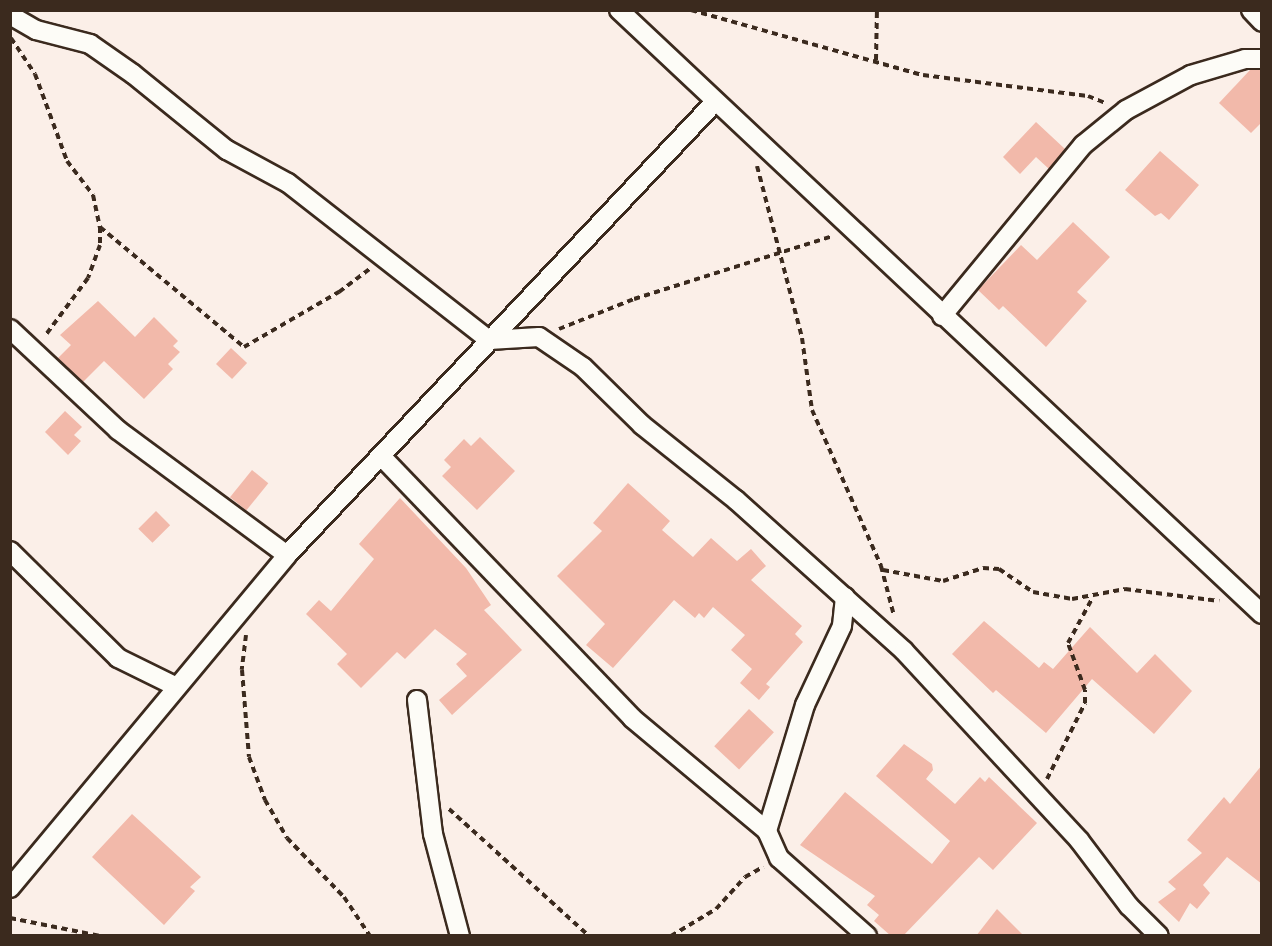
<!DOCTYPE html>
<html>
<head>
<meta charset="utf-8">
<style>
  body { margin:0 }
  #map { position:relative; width:1272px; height:946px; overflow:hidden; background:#fbefe8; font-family:"Indie Flower",sans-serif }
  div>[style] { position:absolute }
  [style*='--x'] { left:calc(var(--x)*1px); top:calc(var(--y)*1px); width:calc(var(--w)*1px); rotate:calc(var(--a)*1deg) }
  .building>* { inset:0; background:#f2b9aa; transform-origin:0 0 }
  .path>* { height:4px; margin-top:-2px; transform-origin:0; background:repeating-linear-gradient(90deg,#3b2a1e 0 6px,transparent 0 10.5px) }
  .roads { filter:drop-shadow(2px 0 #3b2a1e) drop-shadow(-2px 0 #3b2a1e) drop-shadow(0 2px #3b2a1e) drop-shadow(0 -2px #3b2a1e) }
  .minor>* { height:18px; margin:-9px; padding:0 9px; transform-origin:9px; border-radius:9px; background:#fdfcf7 }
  span { translate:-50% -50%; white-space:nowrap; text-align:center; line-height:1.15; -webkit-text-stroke:4.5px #fdfcf7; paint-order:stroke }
  .frame { position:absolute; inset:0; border:12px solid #3b2a1e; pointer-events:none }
</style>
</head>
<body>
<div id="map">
  <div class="building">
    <i style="clip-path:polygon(1250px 70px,1262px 70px,1262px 122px,1251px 133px,1219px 103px)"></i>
    <i style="clip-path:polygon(1036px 122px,1065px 149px,1049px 169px,1036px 157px,1020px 174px,1003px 157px)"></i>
    <i style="clip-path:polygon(1160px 151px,1199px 185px,1169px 220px,1161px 213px,1155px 216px,1125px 190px)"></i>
    <i style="clip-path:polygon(1073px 222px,1110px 257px,1077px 292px,1087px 301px,1046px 347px,1003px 306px,999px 310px,978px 290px,1021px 245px,1037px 260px)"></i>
    <i style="clip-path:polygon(98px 301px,135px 337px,154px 317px,178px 341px,173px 346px,180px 352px,168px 364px,173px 369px,144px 399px,104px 361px,83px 382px,58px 358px,71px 345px,60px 335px)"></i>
    <i style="left:231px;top:348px;width:22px;height:22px;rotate:43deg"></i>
    <i style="clip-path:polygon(65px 411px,82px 427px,74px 435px,81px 441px,68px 455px,45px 432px)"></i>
    <i style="clip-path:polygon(480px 437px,515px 471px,477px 510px,442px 476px,451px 467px,444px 460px,464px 439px,471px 446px)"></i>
    <i style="left:252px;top:470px;width:21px;height:35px;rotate:39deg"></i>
    <i style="clip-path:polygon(628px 483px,670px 521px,662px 530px,693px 557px,711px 538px,737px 561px,751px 549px,766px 566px,751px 580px,802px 626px,795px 634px,803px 642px,766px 684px,770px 687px,759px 700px,740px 683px,752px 669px,731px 650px,745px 635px,713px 607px,704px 618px,699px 613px,695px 618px,674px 600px,613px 668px,586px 645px,605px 624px,557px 576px,602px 531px,593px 523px)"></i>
    <i style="clip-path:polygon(400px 498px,466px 568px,491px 605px,484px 610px,522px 650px,452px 715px,439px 700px,467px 676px,456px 664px,467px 654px,435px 629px,405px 659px,397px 652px,361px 688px,337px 664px,347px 654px,306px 614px,319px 600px,331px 611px,374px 559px,359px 544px)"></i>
    <i style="left:156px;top:511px;width:20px;height:25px;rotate:45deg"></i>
    <i style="clip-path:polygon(984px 621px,1039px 668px,1044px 662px,1053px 669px,1090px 627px,1137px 673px,1155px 654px,1192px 691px,1154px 734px,1092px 679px,1046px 733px,996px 690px,993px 693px,952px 654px)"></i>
    <i style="left:749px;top:709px;width:34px;height:51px;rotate:43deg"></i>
    <i style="clip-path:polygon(904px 744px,932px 764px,933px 770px,926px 779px,955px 804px,980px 777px,985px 782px,989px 777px,1037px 823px,993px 870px,979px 857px,903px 936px,891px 936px,874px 921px,879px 915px,867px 905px,875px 896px,800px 845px,845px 792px,932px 864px,950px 841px,876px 776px)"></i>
    <i style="clip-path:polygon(1262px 765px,1262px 884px,1227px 857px,1203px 885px,1210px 893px,1197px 909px,1190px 903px,1179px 922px,1158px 902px,1176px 889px,1168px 882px,1202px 853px,1187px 840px,1224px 797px,1230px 804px)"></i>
    <i style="clip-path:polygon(132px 814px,201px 877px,190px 887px,195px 891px,164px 925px,92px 857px)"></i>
    <i style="clip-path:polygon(997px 909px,1024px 936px,976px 936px)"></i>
  </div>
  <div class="path">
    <i style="--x:691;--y:10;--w:241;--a:15.7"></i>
    <i style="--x:923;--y:75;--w:166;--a:7.3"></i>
    <i style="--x:1088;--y:96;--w:18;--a:22"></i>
    <i style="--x:11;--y:38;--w:43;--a:56.3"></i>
    <i style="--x:35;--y:74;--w:93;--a:69.8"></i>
    <i style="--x:67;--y:161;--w:43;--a:52.6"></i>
    <i style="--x:93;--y:195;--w:33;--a:78"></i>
    <i style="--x:100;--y:227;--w:18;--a:90"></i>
    <i style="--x:100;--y:245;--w:35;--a:110"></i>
    <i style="--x:88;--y:278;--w:72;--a:126.6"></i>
    <i style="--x:876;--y:60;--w:50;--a:-88.9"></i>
    <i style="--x:757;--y:166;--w:178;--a:75.3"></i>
    <i style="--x:802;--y:338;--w:73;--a:82.1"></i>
    <i style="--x:812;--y:410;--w:171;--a:66.1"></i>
    <i style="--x:881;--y:566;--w:52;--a:75.4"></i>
    <i style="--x:100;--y:227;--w:187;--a:39.8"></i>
    <i style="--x:244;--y:347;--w:110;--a:-30.1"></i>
    <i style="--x:339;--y:292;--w:38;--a:-37"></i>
    <i style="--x:559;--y:329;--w:81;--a:-21.8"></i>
    <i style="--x:634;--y:299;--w:209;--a:-17.6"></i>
    <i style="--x:883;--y:570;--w:61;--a:10.4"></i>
    <i style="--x:943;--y:581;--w:42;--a:-18"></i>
    <i style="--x:983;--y:568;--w:16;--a:4"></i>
    <i style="--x:999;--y:569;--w:41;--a:34.1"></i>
    <i style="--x:1033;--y:592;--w:40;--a:10"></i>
    <i style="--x:1072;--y:599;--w:54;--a:-10.7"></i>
    <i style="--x:1125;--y:589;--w:95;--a:7.3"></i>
    <i style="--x:246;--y:635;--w:35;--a:97"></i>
    <i style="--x:242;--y:670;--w:87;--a:85.4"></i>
    <i style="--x:249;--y:757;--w:46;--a:69.6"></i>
    <i style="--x:265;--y:800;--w:44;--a:59.9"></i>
    <i style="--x:287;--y:838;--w:82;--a:46"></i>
    <i style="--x:344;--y:897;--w:47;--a:56.3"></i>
    <i style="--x:1047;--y:779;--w:85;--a:-63.4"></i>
    <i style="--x:1085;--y:703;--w:13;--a:-90"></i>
    <i style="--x:1085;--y:690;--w:50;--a:-109.9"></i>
    <i style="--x:1068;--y:643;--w:52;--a:-61.5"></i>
    <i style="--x:449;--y:809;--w:189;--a:42.2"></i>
    <i style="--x:10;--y:918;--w:92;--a:11.3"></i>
    <i style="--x:671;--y:936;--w:52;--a:-31"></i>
    <i style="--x:716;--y:909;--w:43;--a:-47.8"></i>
    <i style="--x:745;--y:877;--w:21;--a:-29"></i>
  </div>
  <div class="roads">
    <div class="minor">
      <i style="--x:619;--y:10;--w:882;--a:43.21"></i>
      <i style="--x:1251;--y:10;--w:16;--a:47"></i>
      <i style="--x:10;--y:15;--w:30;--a:30"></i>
      <i style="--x:36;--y:30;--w:56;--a:14.5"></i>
      <i style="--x:90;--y:44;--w:52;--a:34.9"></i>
      <i style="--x:133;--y:74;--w:121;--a:39"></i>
      <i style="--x:227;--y:150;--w:69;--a:28.4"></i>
      <i style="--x:288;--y:183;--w:255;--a:38"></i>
      <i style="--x:489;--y:340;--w:50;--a:-3.4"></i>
      <i style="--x:539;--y:337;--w:53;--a:34.3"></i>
      <i style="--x:583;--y:367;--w:83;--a:44.5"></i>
      <i style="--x:642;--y:425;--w:120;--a:38.6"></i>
      <i style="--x:736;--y:500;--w:226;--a:41.9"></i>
      <i style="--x:904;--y:651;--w:258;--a:47.2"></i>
      <i style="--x:1079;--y:840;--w:83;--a:52.9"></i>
      <i style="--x:1129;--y:906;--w:42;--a:45"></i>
      <i style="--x:942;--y:316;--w:222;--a:-50.5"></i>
      <i style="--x:1083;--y:145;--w:55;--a:-39.1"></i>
      <i style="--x:1126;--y:110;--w:74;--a:-28.3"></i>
      <i style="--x:1191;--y:75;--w:56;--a:-16.5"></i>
      <i style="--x:1245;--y:59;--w:17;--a:0"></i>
      <i style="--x:10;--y:329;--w:148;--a:43.1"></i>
      <i style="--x:118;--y:430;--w:210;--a:36.5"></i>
      <i style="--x:382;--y:457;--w:361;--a:46.2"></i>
      <i style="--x:632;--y:718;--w:176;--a:39.9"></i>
      <i style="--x:10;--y:551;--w:152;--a:44.7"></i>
      <i style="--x:118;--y:658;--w:64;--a:26.2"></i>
      <i style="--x:845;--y:597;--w:29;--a:96"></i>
      <i style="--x:842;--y:626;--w:87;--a:115.1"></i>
      <i style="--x:805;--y:705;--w:132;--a:106.8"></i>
      <i style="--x:767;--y:831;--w:30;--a:66"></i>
      <i style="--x:779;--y:858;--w:118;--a:41.6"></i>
      <i style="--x:417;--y:700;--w:135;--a:83.2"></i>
      <i style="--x:433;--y:834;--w:106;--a:75.2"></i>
      <i style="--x:10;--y:888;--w:433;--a:-50.2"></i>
      <i style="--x:287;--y:555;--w:622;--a:-46.63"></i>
    </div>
  </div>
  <div class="frame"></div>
</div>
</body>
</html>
